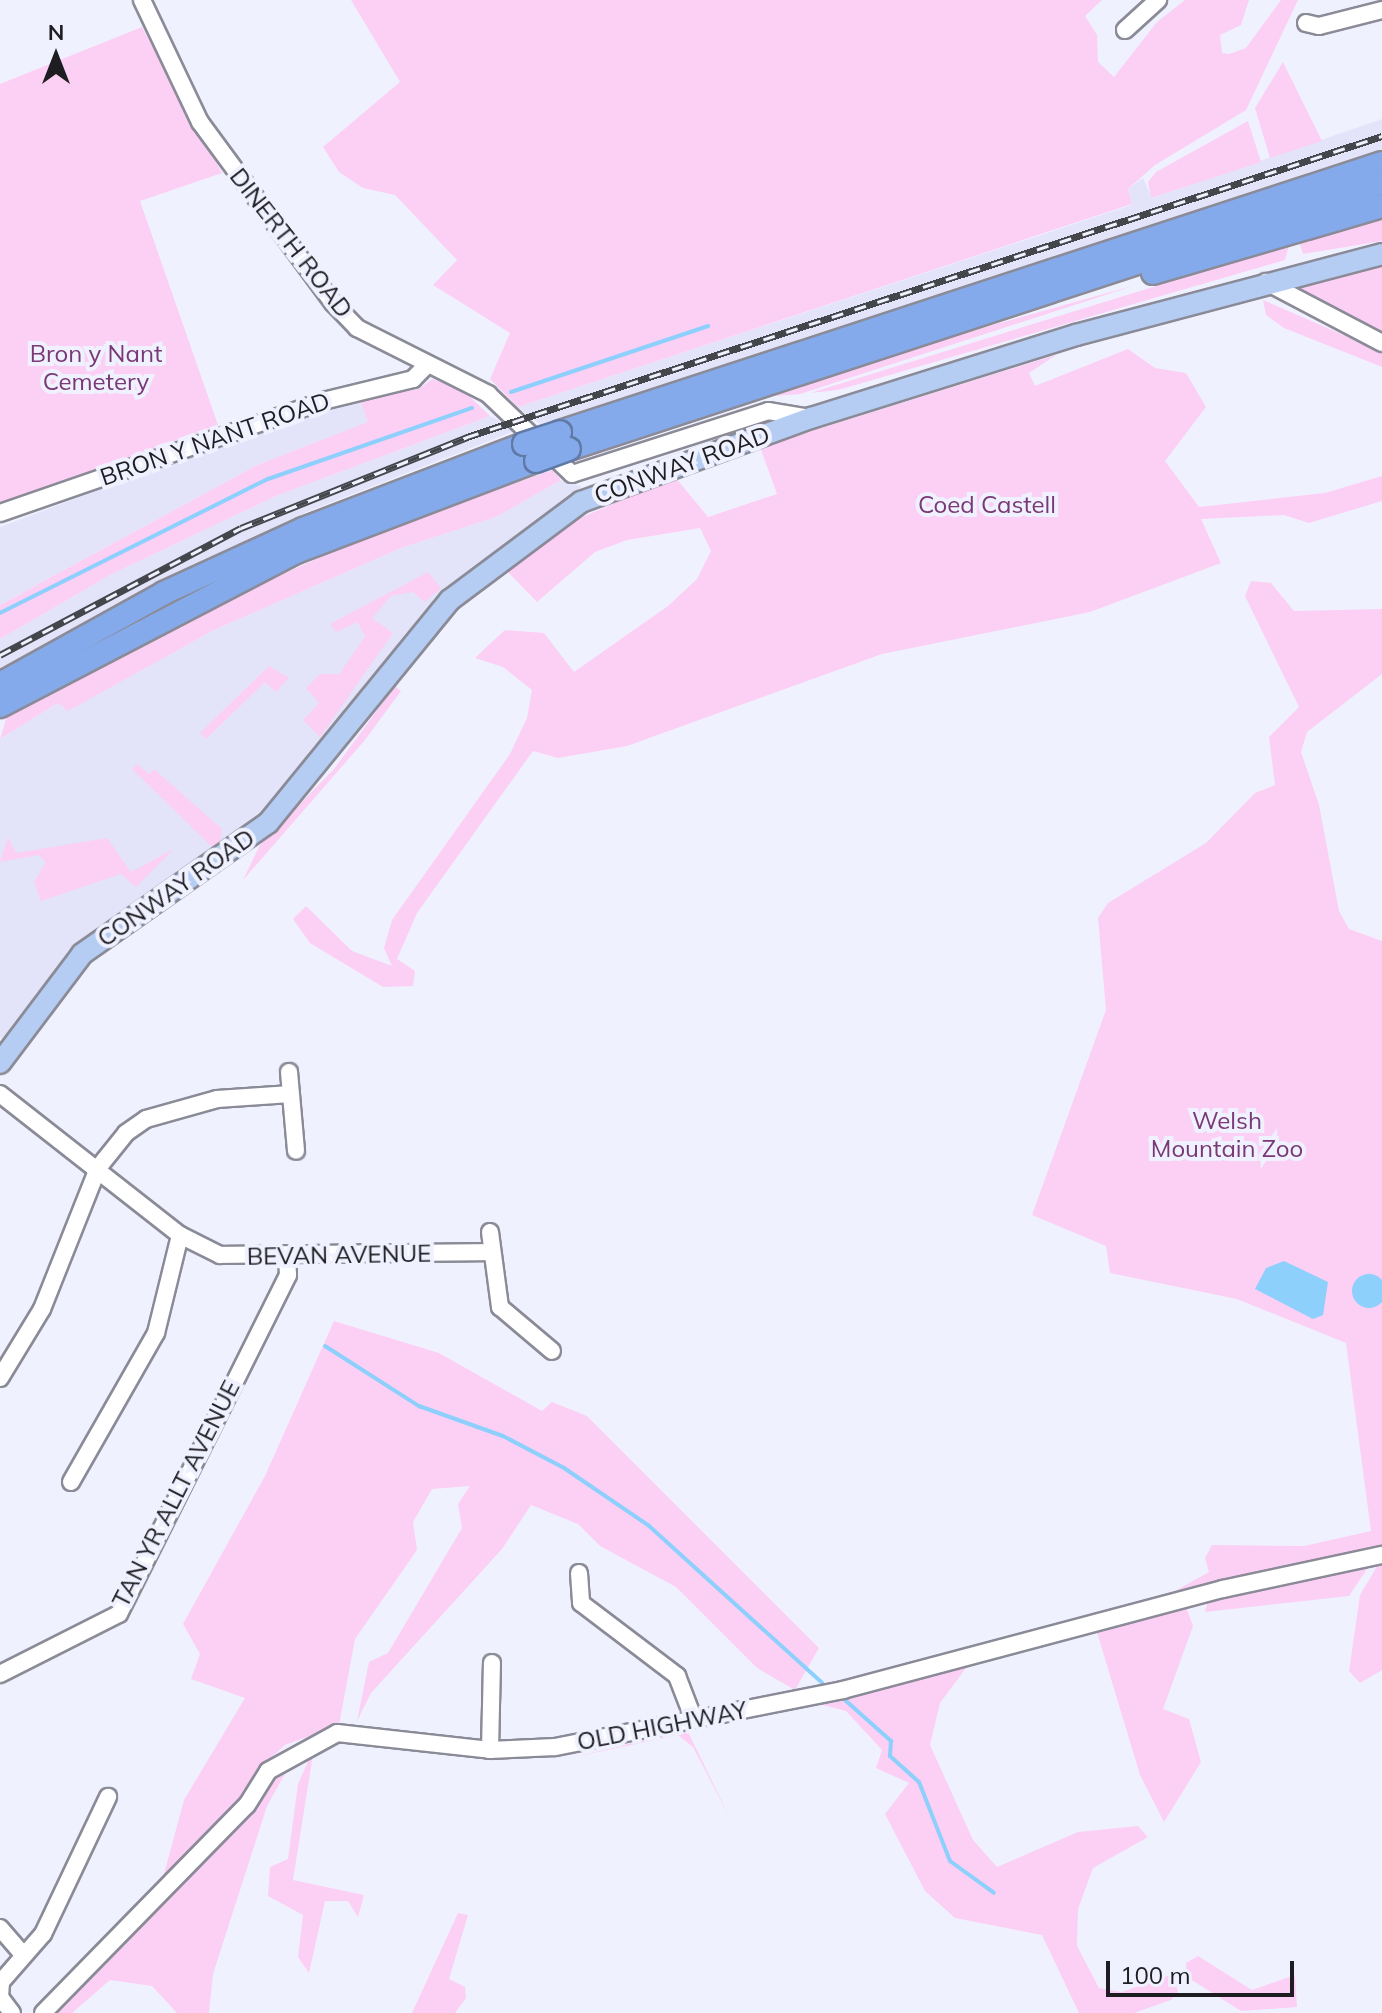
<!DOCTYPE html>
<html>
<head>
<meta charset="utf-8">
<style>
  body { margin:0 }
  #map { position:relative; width:1382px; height:2013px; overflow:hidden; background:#f0f1ff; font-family:Mulish,sans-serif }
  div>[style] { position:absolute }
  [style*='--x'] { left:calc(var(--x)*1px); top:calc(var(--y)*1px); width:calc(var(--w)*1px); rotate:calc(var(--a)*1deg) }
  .built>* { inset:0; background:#e3e4f9 }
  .green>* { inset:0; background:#fccff5 }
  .water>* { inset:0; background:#8cd0fb }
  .round { border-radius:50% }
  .stream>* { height:4px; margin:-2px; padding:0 2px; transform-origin:2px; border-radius:2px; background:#8cd0fb }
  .roads { filter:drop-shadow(2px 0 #8b8b98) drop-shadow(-2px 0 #8b8b98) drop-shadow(0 2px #8b8b98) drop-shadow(0 -2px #8b8b98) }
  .minor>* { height:16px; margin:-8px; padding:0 8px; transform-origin:8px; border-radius:8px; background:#fff }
  .major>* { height:20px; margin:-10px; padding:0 10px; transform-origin:10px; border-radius:10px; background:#b5ccf3 }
  .highway>* { height:22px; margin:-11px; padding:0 11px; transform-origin:11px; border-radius:11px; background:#84aaeb }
  .rail>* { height:7px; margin-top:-3.5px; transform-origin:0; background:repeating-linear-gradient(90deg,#f0f1ff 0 12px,#45454c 0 24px); box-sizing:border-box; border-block:2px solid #45454c }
  .bridges { filter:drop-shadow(2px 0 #6079a5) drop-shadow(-2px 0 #6079a5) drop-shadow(0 2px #6079a5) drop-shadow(0 -2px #6079a5) }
  .highway-bridge>* { height:22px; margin:-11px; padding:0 11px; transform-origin:11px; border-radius:11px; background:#84aaeb }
  span { translate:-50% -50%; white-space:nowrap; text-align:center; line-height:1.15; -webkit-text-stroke:8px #f0f1ff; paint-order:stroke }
  .street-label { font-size:24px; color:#1d1d22 }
  .park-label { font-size:24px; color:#7a3874 }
  .north { position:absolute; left:16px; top:16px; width:80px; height:80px; -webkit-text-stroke:6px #f0f1ff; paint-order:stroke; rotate:0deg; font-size:22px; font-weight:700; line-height:32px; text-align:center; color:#1d1d22 }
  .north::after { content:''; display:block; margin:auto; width:28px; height:36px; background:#1d1d22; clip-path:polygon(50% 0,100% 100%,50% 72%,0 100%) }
  .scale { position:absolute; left:1106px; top:1961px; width:188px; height:36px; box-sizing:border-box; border:4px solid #1d1d22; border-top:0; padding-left:10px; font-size:24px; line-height:28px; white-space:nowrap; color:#1d1d22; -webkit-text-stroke:6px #f0f1ff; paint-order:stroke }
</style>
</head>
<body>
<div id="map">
  <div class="built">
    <i style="clip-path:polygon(1382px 119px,1382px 155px,540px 424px,518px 407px,1132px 205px,1128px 189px,1143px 178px,1152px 198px)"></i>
    <i style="clip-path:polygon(360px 400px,369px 422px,257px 465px,0 605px,0 527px,267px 427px)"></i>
    <i style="clip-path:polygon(490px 416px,517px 430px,309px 511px,0 668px,0 639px,110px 575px,276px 496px)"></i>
    <i style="clip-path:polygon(561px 480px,581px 486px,581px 502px,495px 563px,300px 788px,111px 930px,11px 1047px,0 1037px,0 739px,58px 703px,69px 710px,214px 630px,401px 548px,496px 517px)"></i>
  </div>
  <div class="green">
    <i style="clip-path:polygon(351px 0,1102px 0,1085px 16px,1097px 35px,1098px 62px,1114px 77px,1157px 22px,1185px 0,1249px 0,1241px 25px,1220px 35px,1222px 53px,1229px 54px,1246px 48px,1281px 0,1298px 0,1246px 110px,1155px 165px,1128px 189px,1132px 204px,518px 407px,490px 379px,510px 333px,433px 285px,457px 260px,395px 195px,363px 188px,339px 172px,323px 147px,400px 82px)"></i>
    <i style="clip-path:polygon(142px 27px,222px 173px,140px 201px,218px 425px,0 506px,0 84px)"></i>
    <i style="clip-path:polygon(1283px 62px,1322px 141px,1270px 158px,1255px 108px)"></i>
    <i style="clip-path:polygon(1248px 121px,1261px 162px,1151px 198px,1148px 182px,1156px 172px)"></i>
    <i style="clip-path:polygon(1382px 214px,1382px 241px,1303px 254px,1299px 242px)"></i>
    <i style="clip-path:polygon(1289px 245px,1285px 260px,838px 390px,810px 393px)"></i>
    <i style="clip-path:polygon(1382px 263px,1382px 336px,1295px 290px,1294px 287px)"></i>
    <i style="clip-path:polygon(1136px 285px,800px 394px,774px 396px,918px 346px)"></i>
    <i style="clip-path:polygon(1263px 300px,1382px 352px,1382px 367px,1284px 328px,1266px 315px)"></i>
    <i style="clip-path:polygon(1128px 349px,1155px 368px,1186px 373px,1206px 407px,1165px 461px,1199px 507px,1325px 493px,1382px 476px,1382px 501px,1309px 523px,1284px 515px,1201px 519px,1221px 563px,1090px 612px,882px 654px,627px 746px,558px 758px,533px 751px,417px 913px,397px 959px,415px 971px,413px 986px,383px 987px,310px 943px,293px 919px,306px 906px,352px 951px,392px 966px,384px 948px,392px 920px,510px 754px,527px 718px,532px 690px,503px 667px,475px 658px,494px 640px,505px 630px,544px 633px,574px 672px,668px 606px,697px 579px,711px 551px,700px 528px,627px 540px,595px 552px,537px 602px,506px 570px,550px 531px,675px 477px,708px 517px,777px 494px,760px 447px,1056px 355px,1029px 373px,1035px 386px)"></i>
    <i style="clip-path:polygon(432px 379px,461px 388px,490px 416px,276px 496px,110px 575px,0 639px,0 605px,257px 465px,368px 422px,360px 400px,419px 389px)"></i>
    <i style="clip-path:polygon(552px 470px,561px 480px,496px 517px,401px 548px,214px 630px,68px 711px,58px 703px,0 739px,7px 716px,204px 610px,363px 538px)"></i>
    <i style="clip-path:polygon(428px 572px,441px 588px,425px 602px,413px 592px,391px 596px,372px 618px,393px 633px,320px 737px,303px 720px,319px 703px,306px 688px,320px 674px,339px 674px,365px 637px,358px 622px,336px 632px,330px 624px)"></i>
    <i style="clip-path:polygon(1251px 581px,1271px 583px,1294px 611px,1382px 609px,1382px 674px,1307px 732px,1301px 752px,1319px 805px,1339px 911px,1349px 929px,1382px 941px,1382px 1550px,1175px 1591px,1209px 1572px,1205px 1558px,1212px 1545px,1304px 1546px,1371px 1531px,1346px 1343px,1237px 1299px,1110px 1273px,1106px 1246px,1032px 1215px,1106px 1010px,1098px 918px,1108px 903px,1206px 843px,1255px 793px,1275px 785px,1269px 737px,1299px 707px,1245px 596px)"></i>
    <i style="clip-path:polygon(269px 666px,289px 678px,276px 692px,265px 682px,206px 739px,200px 733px)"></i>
    <i style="clip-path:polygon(395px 686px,401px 691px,365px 740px,243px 880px,260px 845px,334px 769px)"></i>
    <i style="clip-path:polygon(137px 764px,149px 774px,154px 769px,222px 829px,220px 841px,212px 847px,132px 769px)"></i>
    <i style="clip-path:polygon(8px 837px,16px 853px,107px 838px,131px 872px,174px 849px,136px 887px,121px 874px,41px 901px,34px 882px,46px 862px,39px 855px,0 862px)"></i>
    <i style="clip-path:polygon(334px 1321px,439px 1353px,542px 1411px,552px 1402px,587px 1416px,819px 1648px,795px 1690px,757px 1668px,676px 1587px,600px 1546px,578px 1524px,531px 1505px,502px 1549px,371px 1693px,357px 1721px,369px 1662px,388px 1653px,462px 1528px,458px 1504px,470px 1486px,432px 1489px,413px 1522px,417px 1550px,355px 1639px,339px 1725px,285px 1745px,261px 1767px,241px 1803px,115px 1932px,164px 1874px,184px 1800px,245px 1698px,191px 1679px,200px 1654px,183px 1624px,265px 1476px)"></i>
    <i style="clip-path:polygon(1382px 1558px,1382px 1670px,1360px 1683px,1349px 1671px,1360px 1595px)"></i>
    <i style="clip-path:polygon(1369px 1566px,1349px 1596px,1205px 1612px,1208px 1600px)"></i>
    <i style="clip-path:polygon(1185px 1604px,1193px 1626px,1163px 1709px,1189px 1719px,1201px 1762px,1164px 1822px,1140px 1775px,1096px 1629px)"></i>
    <i style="clip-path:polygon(969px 1664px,940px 1703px,930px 1745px,973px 1840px,997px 1867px,1078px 1832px,1138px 1826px,1148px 1837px,1093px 1868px,1078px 1909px,1077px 1946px,1099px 1988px,1122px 1992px,1173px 1974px,1178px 1992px,1171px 2000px,1134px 2013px,1079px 2013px,1042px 1935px,955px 1918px,925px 1891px,885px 1814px,909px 1783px,876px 1768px,882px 1750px,846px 1711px,815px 1703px)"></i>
    <i style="clip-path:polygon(687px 1730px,731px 1820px,693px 1747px,678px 1735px,574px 1757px)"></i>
    <i style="clip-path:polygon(314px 1748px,293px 1880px,364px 1895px,358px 1917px,348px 1901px,325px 1901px,309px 1973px,298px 1957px,303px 1915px,268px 1896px,270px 1867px,288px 1859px,298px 1784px)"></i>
    <i style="clip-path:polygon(290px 1765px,267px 1806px,213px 1974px,209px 2013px,177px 2013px,152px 1986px,110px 1980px,72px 2013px,49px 2013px,243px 1821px,273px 1776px)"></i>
    <i style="clip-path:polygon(458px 1913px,468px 1915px,449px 1979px,465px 1987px,466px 1998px,455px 2013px,412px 2013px)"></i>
    <i style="clip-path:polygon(1198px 1956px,1252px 1990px,1295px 1975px,1297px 2007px,1241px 2011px,1187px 1977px,1186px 1963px)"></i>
  </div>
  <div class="water">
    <i style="clip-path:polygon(1284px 1261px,1328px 1282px,1323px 1315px,1313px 1319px,1255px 1289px,1266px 1268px)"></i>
    <i class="round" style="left:1352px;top:1274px;width:34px;height:34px"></i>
  </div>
  <div class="stream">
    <i style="--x:511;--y:392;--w:208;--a:-18.5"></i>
    <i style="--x:0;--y:613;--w:300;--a:-26.6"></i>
    <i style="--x:268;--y:479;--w:216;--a:-19.2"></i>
    <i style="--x:325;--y:1346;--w:112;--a:32.6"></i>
    <i style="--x:419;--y:1406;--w:89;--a:19.7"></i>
    <i style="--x:503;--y:1436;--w:69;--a:27.7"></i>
    <i style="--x:564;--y:1468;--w:102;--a:34.2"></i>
    <i style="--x:648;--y:1525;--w:235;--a:42.2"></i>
    <i style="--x:845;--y:1700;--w:62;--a:41.7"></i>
    <i style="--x:891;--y:1741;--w:15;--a:94"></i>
    <i style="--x:890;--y:1756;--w:39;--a:42"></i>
    <i style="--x:919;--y:1782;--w:85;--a:68.6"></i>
    <i style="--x:950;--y:1861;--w:54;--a:36"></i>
  </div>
  <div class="roads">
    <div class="minor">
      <i style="--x:142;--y:0;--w:135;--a:64.6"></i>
      <i style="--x:200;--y:122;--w:225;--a:53.7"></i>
      <i style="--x:333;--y:303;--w:35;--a:46"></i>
      <i style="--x:357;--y:328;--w:147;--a:26.7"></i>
      <i style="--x:488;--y:394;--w:116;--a:43.6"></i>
      <i style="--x:572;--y:474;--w:206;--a:-17.8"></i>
      <i style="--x:768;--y:411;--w:44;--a:9.2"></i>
      <i style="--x:1306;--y:23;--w:13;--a:13"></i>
      <i style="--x:1319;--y:26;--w:65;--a:-14.3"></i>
      <i style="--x:1125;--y:30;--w:45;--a:-42.3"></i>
      <i style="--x:1266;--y:282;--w:131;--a:27.7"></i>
      <i style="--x:0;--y:513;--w:342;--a:-19.1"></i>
      <i style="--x:323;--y:401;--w:93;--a:-13.7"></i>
      <i style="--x:413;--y:379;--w:20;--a:-45"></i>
      <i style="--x:289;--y:1072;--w:79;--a:84.9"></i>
      <i style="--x:0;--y:1094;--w:229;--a:38.1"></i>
      <i style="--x:180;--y:1235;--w:45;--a:26.6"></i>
      <i style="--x:220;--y:1255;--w:271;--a:-0.6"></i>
      <i style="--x:490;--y:1232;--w:76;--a:82.4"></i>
      <i style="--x:500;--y:1307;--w:68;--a:40.2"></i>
      <i style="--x:0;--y:1378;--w:81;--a:-58.7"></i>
      <i style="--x:42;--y:1309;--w:152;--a:-68.3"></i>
      <i style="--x:98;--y:1168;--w:45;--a:-51.3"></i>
      <i style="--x:126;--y:1133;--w:24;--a:-35"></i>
      <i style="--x:146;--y:1119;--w:74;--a:-15.7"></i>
      <i style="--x:217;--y:1099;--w:74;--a:-3.9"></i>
      <i style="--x:71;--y:1482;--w:172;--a:-60.3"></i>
      <i style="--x:156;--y:1333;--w:101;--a:-76.2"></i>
      <i style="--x:579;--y:1573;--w:30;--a:86"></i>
      <i style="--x:581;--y:1603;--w:121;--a:37.2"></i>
      <i style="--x:677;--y:1676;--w:47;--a:68.9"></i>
      <i style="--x:0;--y:1674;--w:133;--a:-26.8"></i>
      <i style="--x:119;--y:1614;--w:379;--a:-63.5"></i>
      <i style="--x:288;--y:1275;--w:19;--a:-93"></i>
      <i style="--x:490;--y:1750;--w:87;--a:-88.7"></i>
      <i style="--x:0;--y:1928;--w:35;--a:49"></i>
      <i style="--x:12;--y:2013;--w:20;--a:-127"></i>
      <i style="--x:0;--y:1997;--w:15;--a:-86"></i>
      <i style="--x:1;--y:1982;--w:64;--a:-48.8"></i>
      <i style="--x:43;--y:1934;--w:152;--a:-64.6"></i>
      <i style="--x:43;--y:2013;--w:291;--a:-45.6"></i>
      <i style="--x:247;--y:1805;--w:40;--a:-58"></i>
      <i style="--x:268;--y:1771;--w:79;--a:-28.8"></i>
      <i style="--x:337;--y:1733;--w:154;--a:6.3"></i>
      <i style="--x:490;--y:1750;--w:65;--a:-2.6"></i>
      <i style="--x:555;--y:1747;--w:294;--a:-11.2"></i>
      <i style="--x:843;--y:1690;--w:393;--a:-14.9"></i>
      <i style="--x:1223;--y:1589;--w:163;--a:-12.1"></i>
    </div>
    <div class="major">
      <i style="--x:0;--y:1063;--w:136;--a:-53"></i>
      <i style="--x:82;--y:954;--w:228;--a:-35.2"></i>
      <i style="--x:268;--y:823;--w:288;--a:-50.8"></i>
      <i style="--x:450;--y:600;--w:164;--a:-36.8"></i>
      <i style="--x:581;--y:502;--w:245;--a:-20.1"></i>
      <i style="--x:811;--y:418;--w:278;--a:-17.4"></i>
      <i style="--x:1076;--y:335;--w:317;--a:-14.8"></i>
    </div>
    <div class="highway">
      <i style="--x:1153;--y:273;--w:239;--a:-16.3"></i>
      <i style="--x:560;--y:432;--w:865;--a:-18.12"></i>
      <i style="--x:569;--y:449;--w:855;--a:-18.12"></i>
      <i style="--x:0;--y:684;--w:188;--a:-29"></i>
      <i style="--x:164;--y:593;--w:153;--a:-24.7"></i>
      <i style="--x:303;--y:529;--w:237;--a:-21"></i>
      <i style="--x:0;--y:706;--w:334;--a:-27.5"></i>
      <i style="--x:296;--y:552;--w:257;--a:-20.8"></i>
    </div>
  </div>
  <div class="rail">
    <i style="--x:0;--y:655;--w:272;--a:-27.8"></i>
    <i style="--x:241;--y:528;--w:244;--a:-21.9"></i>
    <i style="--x:467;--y:437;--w:963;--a:-18.21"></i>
  </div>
  <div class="bridges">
    <div class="highway-bridge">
      <i style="--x:524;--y:444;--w:38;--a:-18"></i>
      <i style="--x:536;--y:461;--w:35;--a:-20"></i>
    </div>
  </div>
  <div class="street-label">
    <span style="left:291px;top:243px;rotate:52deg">DINERTH ROAD</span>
    <span style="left:215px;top:439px;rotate:-19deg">BRON Y NANT ROAD</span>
    <span style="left:682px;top:465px;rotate:-20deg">CONWAY ROAD</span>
    <span style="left:176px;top:888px;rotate:-35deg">CONWAY ROAD</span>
    <span style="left:339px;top:1255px;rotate:-1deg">BEVAN AVENUE</span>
    <span style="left:176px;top:1494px;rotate:-63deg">TAN YR ALLT AVENUE</span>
    <span style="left:662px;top:1726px;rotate:-11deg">OLD HIGHWAY</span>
  </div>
  <div class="park-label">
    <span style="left:96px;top:368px">Bron y Nant<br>Cemetery</span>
    <span style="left:987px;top:505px">Coed Castell</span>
    <span style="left:1227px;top:1135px">Welsh<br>Mountain Zoo</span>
  </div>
  <div class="north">N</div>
  <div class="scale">100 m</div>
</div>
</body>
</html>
